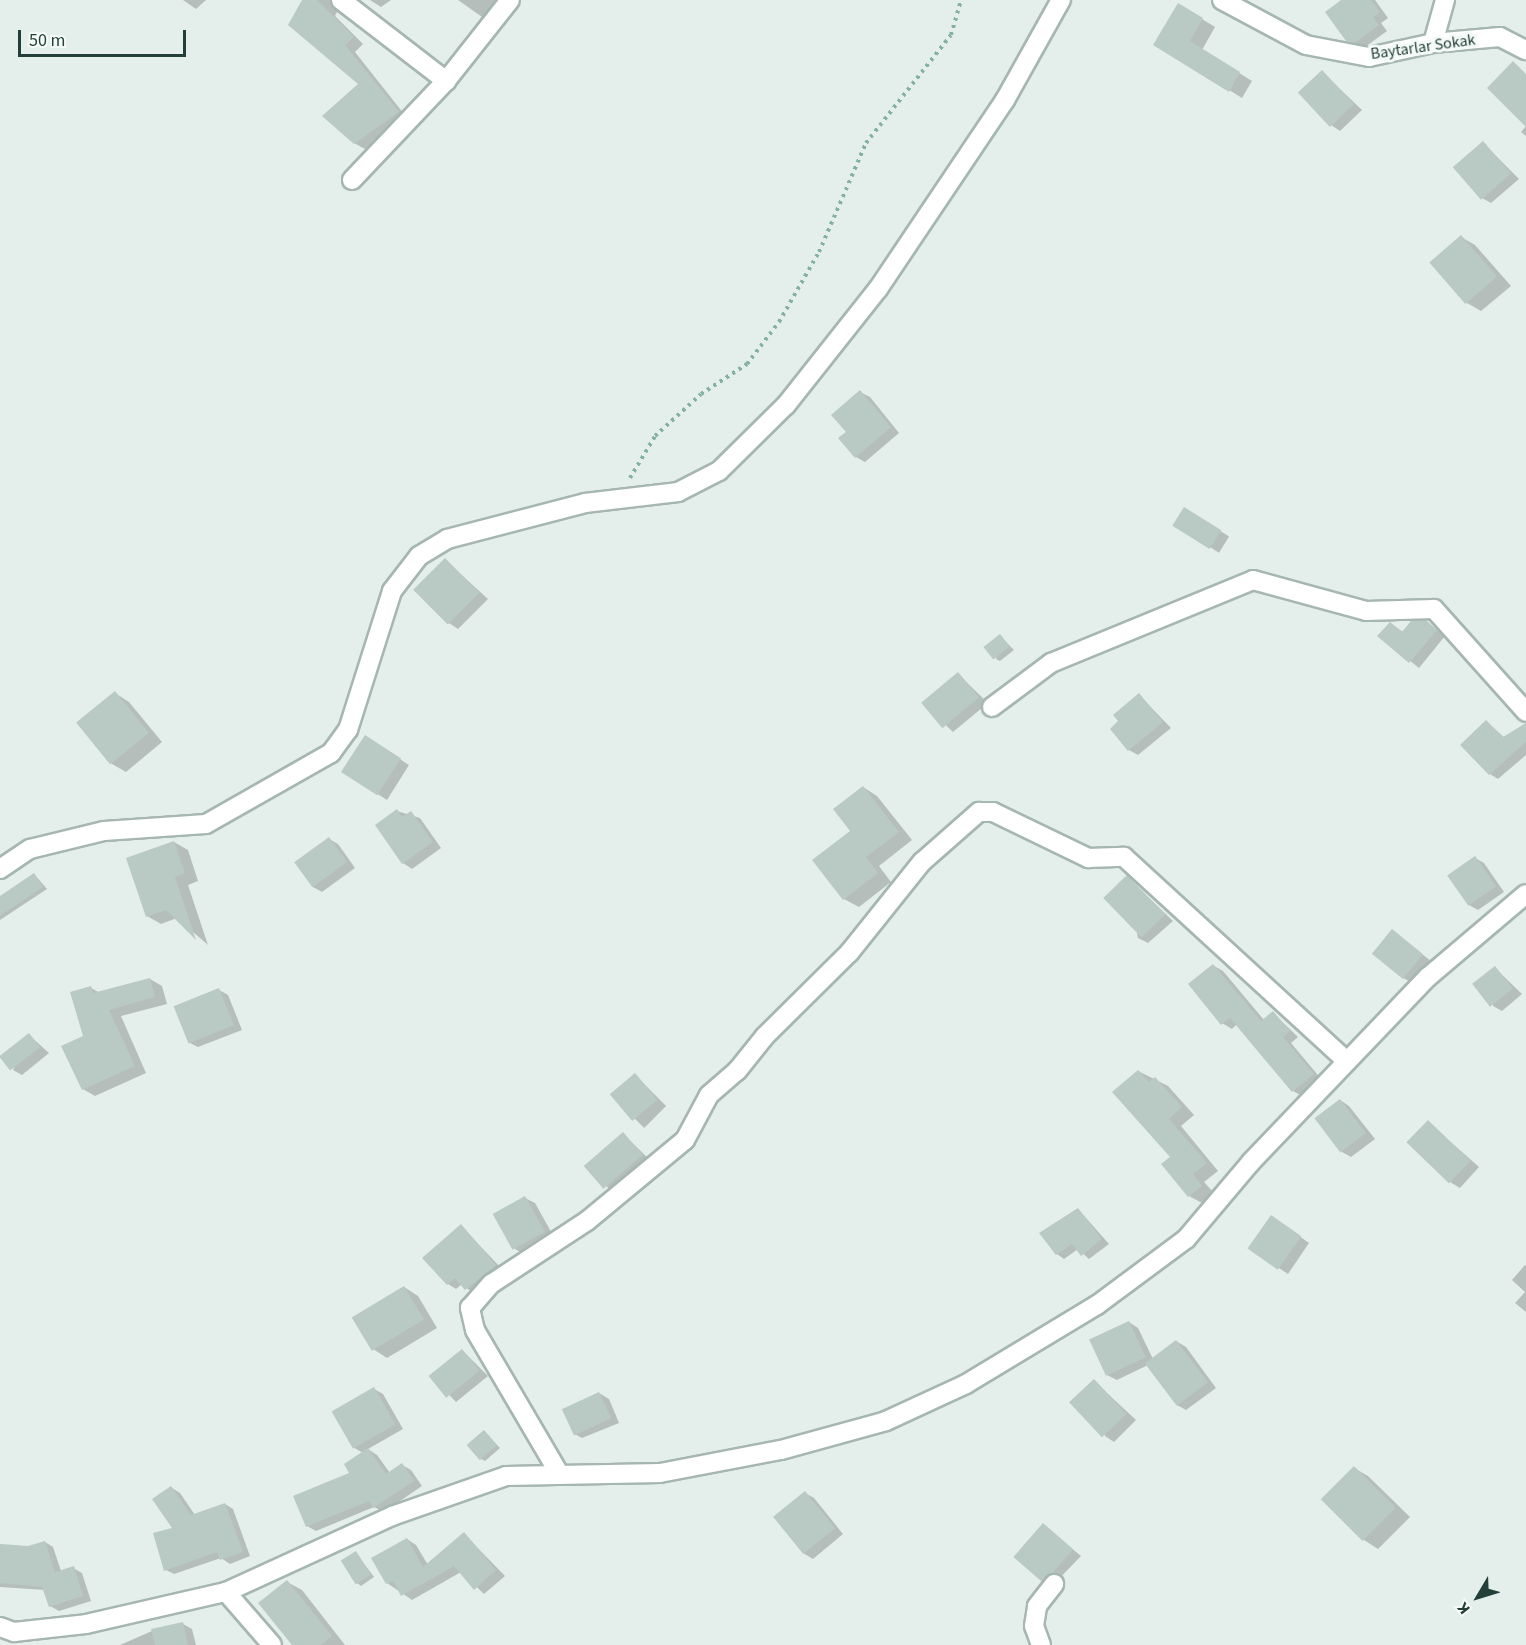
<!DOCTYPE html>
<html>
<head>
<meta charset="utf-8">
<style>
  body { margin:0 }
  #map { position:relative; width:1526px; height:1645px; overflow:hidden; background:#e4eeea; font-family:"Source Sans 3",sans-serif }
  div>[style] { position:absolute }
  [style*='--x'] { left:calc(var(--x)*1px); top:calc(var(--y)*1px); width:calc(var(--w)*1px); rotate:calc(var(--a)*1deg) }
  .shadow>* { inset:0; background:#0003; transform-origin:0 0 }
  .building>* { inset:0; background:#b9c9c3; transform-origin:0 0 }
  .path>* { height:4px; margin-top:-2px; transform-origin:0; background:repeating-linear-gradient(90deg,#83b2a5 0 3px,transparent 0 7.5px) }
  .roads { filter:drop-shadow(2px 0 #a6b6b1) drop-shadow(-2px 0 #a6b6b1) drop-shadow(0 2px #a6b6b1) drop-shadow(0 -2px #a6b6b1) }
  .minor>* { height:18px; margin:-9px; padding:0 9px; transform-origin:9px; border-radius:9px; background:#fff }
  .tertiary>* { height:18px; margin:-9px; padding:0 9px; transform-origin:9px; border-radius:9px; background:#fff }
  span { translate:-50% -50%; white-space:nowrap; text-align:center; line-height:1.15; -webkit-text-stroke:6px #f5faf7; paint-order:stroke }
  .street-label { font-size:16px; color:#224039 }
  .north { position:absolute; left:1448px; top:1567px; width:60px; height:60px; -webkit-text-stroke:4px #f5faf7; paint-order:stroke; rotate:232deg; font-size:16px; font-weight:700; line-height:24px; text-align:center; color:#224039 }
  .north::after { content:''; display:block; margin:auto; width:21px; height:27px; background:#224039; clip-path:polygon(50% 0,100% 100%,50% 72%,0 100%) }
  .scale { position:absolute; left:18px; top:30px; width:168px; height:27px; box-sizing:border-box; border:3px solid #224039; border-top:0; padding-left:8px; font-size:18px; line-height:21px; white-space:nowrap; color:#224039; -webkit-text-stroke:4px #f5faf7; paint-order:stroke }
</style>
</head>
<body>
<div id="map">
  <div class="shadow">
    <i style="clip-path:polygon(183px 0,206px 0,196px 9px)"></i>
    <i style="clip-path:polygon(304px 0,343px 0,335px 16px,363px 44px,355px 52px,408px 119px,365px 149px,354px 143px,360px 84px)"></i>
    <i style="clip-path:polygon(370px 0,391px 0,381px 7px)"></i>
    <i style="clip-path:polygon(458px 0,497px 0,482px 17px)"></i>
    <i style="clip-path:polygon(1344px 0,1375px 0,1388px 18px,1381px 23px,1387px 31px,1365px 47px,1347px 40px)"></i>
    <i style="clip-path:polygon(1179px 5px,1215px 27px,1202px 50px,1252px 81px,1242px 98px,1155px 44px)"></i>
    <i style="clip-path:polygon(1322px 72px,1362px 110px,1340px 131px,1331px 125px)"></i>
    <i style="clip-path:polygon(1526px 126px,1526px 136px,1521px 132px)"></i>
    <i style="clip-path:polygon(1486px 146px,1519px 179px,1491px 203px,1482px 198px)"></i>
    <i style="clip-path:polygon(1461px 237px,1475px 245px,1511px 286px,1481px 311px,1467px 303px,1431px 262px)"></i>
    <i style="clip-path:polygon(860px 392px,870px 397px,899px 433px,865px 462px,856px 457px)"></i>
    <i style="left:1185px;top:509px;width:52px;height:19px;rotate:32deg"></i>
    <i style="clip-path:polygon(445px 560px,488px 599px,458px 629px,449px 623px)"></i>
    <i style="clip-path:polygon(1426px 622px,1445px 636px,1419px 668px,1379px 636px,1390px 623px,1403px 632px)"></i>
    <i style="clip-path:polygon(1000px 636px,1014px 650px,1000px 661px,996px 659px)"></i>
    <i style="clip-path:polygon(958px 674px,988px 703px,953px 732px,923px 703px)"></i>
    <i style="clip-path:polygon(115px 693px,129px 702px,162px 742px,126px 772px,112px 764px)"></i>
    <i style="clip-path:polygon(1139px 695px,1171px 728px,1138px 755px,1129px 750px)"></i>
    <i style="clip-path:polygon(1486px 722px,1505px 738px,1520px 727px,1526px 730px,1526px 755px,1498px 779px,1490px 774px)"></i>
    <i style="clip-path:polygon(375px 743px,409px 765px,387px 800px,344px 773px)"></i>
    <i style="clip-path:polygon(863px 787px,877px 796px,912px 840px,879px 866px,891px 882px,859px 907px,844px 899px,852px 831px)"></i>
    <i style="clip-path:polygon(397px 811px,420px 818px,441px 848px,412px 869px,403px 863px)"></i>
    <i style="clip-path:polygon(329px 839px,338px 844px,355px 868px,322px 892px,313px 887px)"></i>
    <i style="clip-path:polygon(174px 842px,188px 850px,198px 881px,188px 885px,208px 945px,177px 918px,161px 924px,147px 916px)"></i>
    <i style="clip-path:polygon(1475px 858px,1484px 863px,1504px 892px,1478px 910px,1469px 905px)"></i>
    <i style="clip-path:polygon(34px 874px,47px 889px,0 920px,0 898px)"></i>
    <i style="clip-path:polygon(1127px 877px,1173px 921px,1148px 943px,1138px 938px)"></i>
    <i style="clip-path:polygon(1392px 931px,1431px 961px,1413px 983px,1403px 978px)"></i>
    <i style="clip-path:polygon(1214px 966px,1223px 971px,1264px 1020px,1273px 1013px,1298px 1037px,1291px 1043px,1322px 1080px,1302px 1096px,1293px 1091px,1237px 1024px,1232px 1029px,1222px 1023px)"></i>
    <i style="clip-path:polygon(1495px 968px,1522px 994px,1502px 1011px,1493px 1006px)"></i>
    <i style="clip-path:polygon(150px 979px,162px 986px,167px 1004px,121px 1016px,146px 1073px,95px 1096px,83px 1089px,91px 988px,100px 993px)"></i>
    <i style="clip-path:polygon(219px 990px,228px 995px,242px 1030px,198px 1047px,188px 1042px)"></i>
    <i style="clip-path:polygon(29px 1035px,49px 1053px,22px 1075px,13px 1070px)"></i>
    <i style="clip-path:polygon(1138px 1071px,1168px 1086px,1194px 1115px,1181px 1126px,1218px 1171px,1204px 1182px,1214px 1193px,1202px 1203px,1189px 1196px,1163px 1164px,1172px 1157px)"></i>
    <i style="left:635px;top:1075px;width:44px;height:31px;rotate:45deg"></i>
    <i style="clip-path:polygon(1340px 1100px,1349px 1106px,1375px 1139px,1351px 1157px,1342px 1152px)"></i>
    <i style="clip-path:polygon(1428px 1122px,1479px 1167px,1460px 1188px,1450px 1182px)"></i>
    <i style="left:623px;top:1134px;width:39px;height:49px;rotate:44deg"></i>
    <i style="clip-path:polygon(525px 1198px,535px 1203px,554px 1237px,524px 1254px,515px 1249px)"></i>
    <i style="clip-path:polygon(1078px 1209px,1109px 1244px,1089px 1259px,1078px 1249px,1064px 1259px,1057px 1254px)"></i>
    <i style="clip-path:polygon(1281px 1223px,1309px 1243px,1288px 1274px,1250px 1249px)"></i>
    <i style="clip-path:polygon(461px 1226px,503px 1270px,474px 1294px,462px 1284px,456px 1289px,448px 1284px)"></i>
    <i style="clip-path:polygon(1525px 1265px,1526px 1266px,1526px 1312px,1515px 1303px,1525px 1292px,1512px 1280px)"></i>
    <i style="clip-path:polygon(404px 1287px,418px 1296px,437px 1328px,387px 1358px,373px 1349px)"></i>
    <i style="clip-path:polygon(1129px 1322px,1138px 1328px,1153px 1359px,1176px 1341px,1186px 1347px,1216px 1388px,1186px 1410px,1177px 1405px,1148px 1365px,1117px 1380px,1107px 1375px)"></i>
    <i style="clip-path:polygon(463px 1351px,488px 1376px,456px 1402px,431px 1376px)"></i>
    <i style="clip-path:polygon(1094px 1381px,1136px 1420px,1114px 1442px,1105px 1436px)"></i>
    <i style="clip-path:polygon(374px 1389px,383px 1394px,403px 1429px,368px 1449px,377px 1455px,390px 1473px,402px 1465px,411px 1470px,422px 1486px,384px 1512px,374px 1507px,316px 1531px,307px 1526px,352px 1473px,363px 1453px,353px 1447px)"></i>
    <i style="clip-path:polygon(599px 1393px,609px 1399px,619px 1423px,582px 1438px,573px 1433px)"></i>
    <i style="clip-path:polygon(484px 1432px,500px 1448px,485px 1461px,481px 1459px)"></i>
    <i style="clip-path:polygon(1354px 1468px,1368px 1476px,1410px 1517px,1378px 1549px,1364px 1540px)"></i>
    <i style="clip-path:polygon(172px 1488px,180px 1493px,195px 1515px,225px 1504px,233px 1509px,250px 1556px,230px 1564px,221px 1558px,174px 1574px,166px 1570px,174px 1529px)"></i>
    <i style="clip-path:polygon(805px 1493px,814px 1498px,843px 1534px,813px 1559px,803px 1553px,775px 1517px)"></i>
    <i style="clip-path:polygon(1043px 1525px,1081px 1556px,1052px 1586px,1042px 1580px)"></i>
    <i style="clip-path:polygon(464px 1534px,505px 1576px,484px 1594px,461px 1572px,412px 1600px,387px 1583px,407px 1539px,416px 1545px,428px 1565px)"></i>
    <i style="clip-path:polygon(45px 1542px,53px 1547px,61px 1571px,73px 1568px,82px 1573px,91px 1601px,59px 1611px,50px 1606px,45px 1590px,0 1587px,0 1546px,29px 1548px)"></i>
    <i style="clip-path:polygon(356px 1553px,374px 1577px,361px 1586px,357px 1583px)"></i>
    <i style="clip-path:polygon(287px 1582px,302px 1590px,345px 1645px,294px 1645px)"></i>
    <i style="clip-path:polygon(183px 1624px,192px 1629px,196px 1645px,120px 1645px,152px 1631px)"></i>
  </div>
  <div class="building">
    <i style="clip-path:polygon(302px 0,317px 0,354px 37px,345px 45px,399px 112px,354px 144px,322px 116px,358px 84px,288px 25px)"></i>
    <i style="clip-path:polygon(1341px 0,1371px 0,1380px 12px,1373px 17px,1379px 25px,1355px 43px,1346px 41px,1325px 12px)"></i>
    <i style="clip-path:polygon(1178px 3px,1203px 18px,1190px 41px,1240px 72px,1229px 92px,1153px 45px)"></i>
    <i style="clip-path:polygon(1513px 61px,1526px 74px,1526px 127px,1487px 88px)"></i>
    <i style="left:1322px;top:70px;width:47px;height:33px;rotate:47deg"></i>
    <i style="left:1483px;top:141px;width:43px;height:40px;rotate:49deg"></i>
    <i style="left:1461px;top:235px;width:55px;height:42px;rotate:49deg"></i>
    <i style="clip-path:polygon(860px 390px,891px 427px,855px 458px,838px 438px,846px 432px,831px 415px)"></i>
    <i style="left:1184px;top:507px;width:44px;height:22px;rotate:32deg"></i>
    <i style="left:445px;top:558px;width:49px;height:45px;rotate:45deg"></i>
    <i style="clip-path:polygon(1426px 620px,1437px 630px,1409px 663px,1377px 636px,1390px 622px,1402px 632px,1411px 621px)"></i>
    <i style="left:1000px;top:634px;width:16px;height:21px;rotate:52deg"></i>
    <i style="left:958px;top:672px;width:33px;height:48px;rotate:50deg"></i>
    <i style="left:115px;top:691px;width:54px;height:50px;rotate:51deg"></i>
    <i style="clip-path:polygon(1139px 693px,1163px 722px,1128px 751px,1110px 729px,1118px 721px,1113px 715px)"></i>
    <i style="clip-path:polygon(1486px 720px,1503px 737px,1526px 723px,1526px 742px,1489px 775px,1460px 745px)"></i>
    <i style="left:365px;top:735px;width:43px;height:44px;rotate:33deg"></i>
    <i style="clip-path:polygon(863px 786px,899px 832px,866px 857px,878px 873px,843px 900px,812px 860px,850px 831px,833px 809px)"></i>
    <i style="clip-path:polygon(397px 809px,402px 817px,411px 811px,433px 842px,402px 864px,375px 825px)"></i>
    <i style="left:329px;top:837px;width:31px;height:43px;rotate:54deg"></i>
    <i style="clip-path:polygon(174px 841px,185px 873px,175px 877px,196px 940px,166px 910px,146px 917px,126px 858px)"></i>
    <i style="left:1475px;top:856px;width:37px;height:34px;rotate:55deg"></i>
    <i style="clip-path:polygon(34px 873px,43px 887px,0 916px,0 896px)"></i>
    <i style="left:1127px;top:875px;width:55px;height:33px;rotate:46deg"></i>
    <i style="left:1392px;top:929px;width:40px;height:32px;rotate:39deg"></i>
    <i style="clip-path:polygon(1213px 964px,1261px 1021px,1273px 1011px,1290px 1031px,1283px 1037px,1314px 1074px,1292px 1092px,1230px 1018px,1221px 1025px,1188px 984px)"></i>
    <i style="left:1495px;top:966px;width:29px;height:29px;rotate:52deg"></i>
    <i style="clip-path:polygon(150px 978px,155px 997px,109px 1010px,135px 1066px,82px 1090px,61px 1046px,83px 1036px,70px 992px,91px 986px,93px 993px)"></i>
    <i style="left:219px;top:988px;width:40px;height:49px;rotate:68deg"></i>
    <i style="left:29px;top:1033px;width:18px;height:38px;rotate:52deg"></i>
    <i style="clip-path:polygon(1138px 1070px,1149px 1082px,1155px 1077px,1182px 1107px,1169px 1119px,1207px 1163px,1193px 1174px,1202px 1186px,1188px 1197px,1161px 1164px,1170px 1157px,1112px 1092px)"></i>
    <i style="left:635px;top:1073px;width:35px;height:33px;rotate:50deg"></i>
    <i style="left:1340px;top:1099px;width:43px;height:32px;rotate:53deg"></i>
    <i style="left:1428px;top:1120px;width:59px;height:31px;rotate:44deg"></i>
    <i style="left:623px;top:1132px;width:30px;height:52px;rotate:49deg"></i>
    <i style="left:525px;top:1196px;width:41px;height:37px;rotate:61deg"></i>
    <i style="clip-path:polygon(1078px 1208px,1102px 1239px,1081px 1256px,1072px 1244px,1056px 1255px,1039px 1233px)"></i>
    <i style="left:1271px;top:1215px;width:37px;height:41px;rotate:35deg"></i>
    <i style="clip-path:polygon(461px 1224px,496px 1265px,465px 1290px,455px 1278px,447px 1285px,422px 1258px)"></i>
    <i style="left:404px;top:1286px;width:39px;height:61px;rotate:59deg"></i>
    <i style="left:1129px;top:1321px;width:40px;height:44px;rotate:65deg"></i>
    <i style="left:1176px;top:1340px;width:53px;height:39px;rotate:53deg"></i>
    <i style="left:462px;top:1349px;width:28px;height:43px;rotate:51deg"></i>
    <i style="left:1094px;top:1379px;width:48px;height:34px;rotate:47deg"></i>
    <i style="left:374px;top:1387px;width:43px;height:49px;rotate:60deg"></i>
    <i style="left:599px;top:1392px;width:29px;height:41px;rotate:65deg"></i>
    <i style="left:484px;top:1430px;width:20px;height:23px;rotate:49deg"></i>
    <i style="clip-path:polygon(368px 1448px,386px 1474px,402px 1463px,414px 1481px,373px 1508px,369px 1501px,306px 1527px,293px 1496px,349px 1473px,344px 1464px)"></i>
    <i style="left:1354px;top:1466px;width:59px;height:47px;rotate:45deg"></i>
    <i style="clip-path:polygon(171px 1486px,191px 1515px,225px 1503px,243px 1552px,220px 1560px,217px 1552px,164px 1571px,153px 1533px,172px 1528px,152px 1499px)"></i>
    <i style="left:805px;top:1491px;width:48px;height:41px;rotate:51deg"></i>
    <i style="left:1043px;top:1523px;width:40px;height:45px;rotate:41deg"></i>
    <i style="clip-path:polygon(464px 1532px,496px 1570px,474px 1590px,454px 1566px,401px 1596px,393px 1581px,386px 1584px,371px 1558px,407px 1538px,423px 1567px)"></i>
    <i style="clip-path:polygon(45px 1541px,55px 1572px,74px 1566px,83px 1596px,49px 1607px,42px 1587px,0 1583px,0 1544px,28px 1546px)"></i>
    <i style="left:356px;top:1551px;width:28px;height:18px;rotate:58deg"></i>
    <i style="clip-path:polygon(287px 1580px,332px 1636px,321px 1645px,292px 1645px,258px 1603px)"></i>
    <i style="clip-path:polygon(183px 1622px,188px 1645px,155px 1645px,151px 1629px)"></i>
  </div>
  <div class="path">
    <i style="--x:630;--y:478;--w:49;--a:-59.2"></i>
    <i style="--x:655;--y:436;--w:62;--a:-42.4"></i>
    <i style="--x:701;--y:394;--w:55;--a:-33.1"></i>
    <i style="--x:747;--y:364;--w:53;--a:-52.7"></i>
    <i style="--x:779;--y:322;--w:81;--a:-60.3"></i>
    <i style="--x:819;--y:252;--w:119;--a:-66.7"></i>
    <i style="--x:866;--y:143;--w:137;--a:-51.8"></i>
    <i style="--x:951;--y:35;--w:36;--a:-74"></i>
  </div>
  <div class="roads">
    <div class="minor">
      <i style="--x:341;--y:0;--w:133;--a:37.6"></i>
      <i style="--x:1433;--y:43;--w:45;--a:-74.4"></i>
      <i style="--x:352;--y:180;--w:137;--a:-46.5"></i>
      <i style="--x:446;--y:81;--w:103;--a:-51.7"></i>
      <i style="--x:992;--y:707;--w:74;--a:-36.7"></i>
      <i style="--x:1051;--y:663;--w:218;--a:-22.3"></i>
      <i style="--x:1253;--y:580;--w:117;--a:15.3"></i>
      <i style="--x:1366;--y:611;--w:68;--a:-1.7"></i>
      <i style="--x:1434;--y:609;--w:138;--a:48.2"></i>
      <i style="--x:0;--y:869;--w:36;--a:-34"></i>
      <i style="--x:30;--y:849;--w:76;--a:-13.7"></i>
      <i style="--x:104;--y:831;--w:102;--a:-3.9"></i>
      <i style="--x:206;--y:824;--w:144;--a:-29.6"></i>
      <i style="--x:331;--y:753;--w:29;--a:-54"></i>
      <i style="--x:348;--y:730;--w:146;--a:-72.4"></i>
      <i style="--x:392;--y:591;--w:44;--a:-52.4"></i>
      <i style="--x:419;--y:556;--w:33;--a:-31"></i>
      <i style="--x:447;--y:539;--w:143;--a:-14.6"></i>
      <i style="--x:585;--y:503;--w:94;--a:-6.7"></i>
      <i style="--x:678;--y:492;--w:46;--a:-27.1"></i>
      <i style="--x:719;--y:471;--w:94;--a:-44.6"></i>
      <i style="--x:786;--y:405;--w:148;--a:-51.6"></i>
      <i style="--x:878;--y:289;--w:228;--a:-56.1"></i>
      <i style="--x:1005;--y:100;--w:115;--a:-60.8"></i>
      <i style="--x:560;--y:1475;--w:168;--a:-120.4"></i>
      <i style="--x:475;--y:1330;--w:23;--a:-103"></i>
      <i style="--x:470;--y:1308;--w:32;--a:-49"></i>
      <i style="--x:491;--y:1284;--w:115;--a:-33.3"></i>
      <i style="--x:587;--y:1221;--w:127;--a:-39.6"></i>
      <i style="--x:685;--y:1140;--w:51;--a:-61.9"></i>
      <i style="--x:709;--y:1095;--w:37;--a:-41"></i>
      <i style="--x:737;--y:1071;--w:45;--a:-51.3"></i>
      <i style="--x:765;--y:1036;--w:118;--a:-44.7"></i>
      <i style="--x:849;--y:953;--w:117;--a:-51.3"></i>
      <i style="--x:922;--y:862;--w:76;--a:-41.3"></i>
      <i style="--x:979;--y:812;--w:14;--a:0"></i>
      <i style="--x:993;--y:812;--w:106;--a:25.8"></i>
      <i style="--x:1088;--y:858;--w:36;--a:-2"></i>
      <i style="--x:1124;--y:857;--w:302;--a:42.5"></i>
      <i style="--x:226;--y:1592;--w:70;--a:49"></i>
      <i style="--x:0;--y:1627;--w:15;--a:20"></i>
      <i style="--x:14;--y:1632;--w:72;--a:-6.3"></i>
      <i style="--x:86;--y:1624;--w:144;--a:-12.9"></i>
      <i style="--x:226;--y:1592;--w:183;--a:-24.6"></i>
      <i style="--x:392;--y:1516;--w:121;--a:-19.3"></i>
      <i style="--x:506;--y:1476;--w:154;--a:-1.1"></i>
      <i style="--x:660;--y:1473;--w:123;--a:-10.8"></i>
      <i style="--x:781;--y:1450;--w:109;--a:-15.4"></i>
      <i style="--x:886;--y:1421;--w:88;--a:-24.8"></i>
      <i style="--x:966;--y:1384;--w:153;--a:-31.1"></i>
      <i style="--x:1097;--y:1305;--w:111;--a:-36.6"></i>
      <i style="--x:1186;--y:1239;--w:101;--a:-49.8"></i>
      <i style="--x:1251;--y:1162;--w:256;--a:-46.3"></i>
      <i style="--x:1428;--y:977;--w:128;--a:-40.3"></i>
      <i style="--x:1041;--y:1645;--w:20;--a:-110"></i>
      <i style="--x:1034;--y:1626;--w:20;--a:-81"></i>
      <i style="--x:1037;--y:1606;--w:28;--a:-52"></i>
    </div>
    <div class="tertiary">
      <i style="--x:1222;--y:0;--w:95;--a:28.2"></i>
      <i style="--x:1306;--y:45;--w:64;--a:10.8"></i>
      <i style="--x:1369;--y:57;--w:66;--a:-12.3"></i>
      <i style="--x:1433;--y:43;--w:67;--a:-5.1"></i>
      <i style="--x:1500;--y:37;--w:29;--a:27"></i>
    </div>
  </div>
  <div class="street-label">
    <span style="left:1423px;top:47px;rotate:-8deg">Baytarlar Sokak</span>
  </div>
  <div class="north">K</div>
  <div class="scale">50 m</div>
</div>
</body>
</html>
